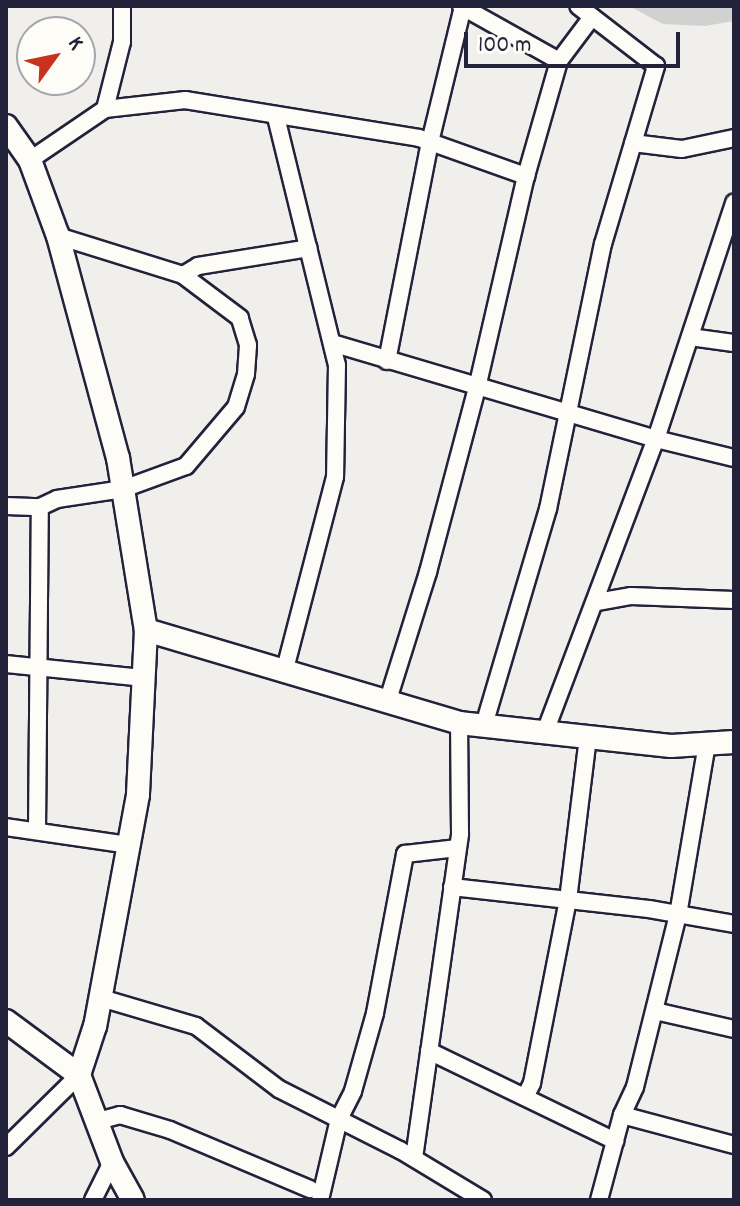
<!DOCTYPE html>
<html>
<head>
<meta charset="utf-8">
<style>
  body { margin:0 }
  #map { position:relative; width:740px; height:1206px; overflow:hidden; background:#f0efec; font-family:Dekko,sans-serif }
  div>[style] { position:absolute }
  [style*='--x'] { left:calc(var(--x)*1px); top:calc(var(--y)*1px); width:calc(var(--w)*1px); rotate:calc(var(--a)*1deg) }
  .green>* { inset:0; background:#d2d1d1 }
  .roads { filter:drop-shadow(2px 0 #22223b) drop-shadow(-2px 0 #22223b) drop-shadow(0 2px #22223b) drop-shadow(0 -2px #22223b) }
  .minor>* { height:16px; margin:-8px; padding:0 8px; transform-origin:8px; border-radius:8px; background:#fdfcf7 }
  .tertiary>* { height:22px; margin:-11px; padding:0 11px; transform-origin:11px; border-radius:11px; background:#fdfcf7 }
  span { translate:-50% -50%; white-space:nowrap; text-align:center; line-height:1.15; -webkit-text-stroke:7px #fdfcf7; paint-order:stroke }
  .frame { position:absolute; inset:0; border:8px solid #22223b; pointer-events:none }
  .north { position:absolute; left:16px; top:16px; width:80px; height:80px; box-sizing:border-box; background:#fdfcf7; border:2px solid #a5a5ac; border-radius:50%; rotate:57deg; font-size:22px; font-weight:700; line-height:32px; text-align:center; color:#22223b }
  .north::after { content:''; display:block; margin:auto; width:28px; height:36px; background:#c8321e; clip-path:polygon(50% 0,100% 100%,50% 72%,0 100%) }
  .scale { position:absolute; left:464px; top:32px; width:216px; height:36px; box-sizing:border-box; border:4px solid #22223b; border-top:0; padding-left:10px; font-size:24px; line-height:28px; white-space:nowrap; color:#22223b; -webkit-text-stroke:6px #fdfcf7; paint-order:stroke }
</style>
</head>
<body>
<div id="map">
  <div class="green">
    <i style="clip-path:polygon(629px 6px,734px 6px,734px 21px,705px 26px,663px 24px)"></i>
  </div>
  <div class="roads">
    <div class="minor">
      <i style="--x:461;--y:6;--w:112;--a:29.3"></i>
      <i style="--x:559;--y:61;--w:55;--a:-53.1"></i>
      <i style="--x:105;--y:109;--w:81;--a:-6.4"></i>
      <i style="--x:185;--y:100;--w:237;--a:9.2"></i>
      <i style="--x:419;--y:138;--w:114;--a:19.6"></i>
      <i style="--x:276;--y:117;--w:255;--a:76.2"></i>
      <i style="--x:337;--y:365;--w:112;--a:91"></i>
      <i style="--x:335;--y:477;--w:203;--a:104.6"></i>
      <i style="--x:633;--y:143;--w:49;--a:7"></i>
      <i style="--x:682;--y:149;--w:53;--a:-11.9"></i>
      <i style="--x:30;--y:160;--w:91;--a:-34.2"></i>
      <i style="--x:105;--y:109;--w:69;--a:-75.8"></i>
      <i style="--x:122;--y:42;--w:36;--a:-90"></i>
      <i style="--x:183;--y:275;--w:17;--a:-31"></i>
      <i style="--x:198;--y:266;--w:112;--a:-9.2"></i>
      <i style="--x:690;--y:337;--w:44;--a:7.8"></i>
      <i style="--x:332;--y:343;--w:338;--a:16.5"></i>
      <i style="--x:656;--y:439;--w:80;--a:13.7"></i>
      <i style="--x:387;--y:361;--w:223;--a:-78.9"></i>
      <i style="--x:430;--y:142;--w:139;--a:-76.3"></i>
      <i style="--x:6;--y:506;--w:34;--a:2"></i>
      <i style="--x:40;--y:507;--w:19;--a:-25"></i>
      <i style="--x:57;--y:499;--w:67;--a:-8.6"></i>
      <i style="--x:123;--y:489;--w:67;--a:-20.1"></i>
      <i style="--x:186;--y:466;--w:77;--a:-49.7"></i>
      <i style="--x:236;--y:407;--w:34;--a:-73"></i>
      <i style="--x:246;--y:374;--w:29;--a:-86"></i>
      <i style="--x:248;--y:345;--w:28;--a:-107"></i>
      <i style="--x:240;--y:318;--w:71;--a:-143"></i>
      <i style="--x:183;--y:275;--w:131;--a:-162.7"></i>
      <i style="--x:597;--y:602;--w:35;--a:-10"></i>
      <i style="--x:631;--y:596;--w:103;--a:2.2"></i>
      <i style="--x:6;--y:664;--w:139;--a:5.8"></i>
      <i style="--x:387;--y:703;--w:137;--a:-72.6"></i>
      <i style="--x:428;--y:572;--w:190;--a:-75.1"></i>
      <i style="--x:477;--y:388;--w:218;--a:-77"></i>
      <i style="--x:526;--y:176;--w:120;--a:-74"></i>
      <i style="--x:484;--y:725;--w:225;--a:-73.5"></i>
      <i style="--x:548;--y:509;--w:271;--a:-78.3"></i>
      <i style="--x:603;--y:244;--w:186;--a:-73.4"></i>
      <i style="--x:656;--y:66;--w:98;--a:-142.4"></i>
      <i style="--x:545;--y:732;--w:313;--a:-69.3"></i>
      <i style="--x:656;--y:439;--w:249;--a:-71.7"></i>
      <i style="--x:6;--y:827;--w:124;--a:8.3"></i>
      <i style="--x:37;--y:831;--w:324;--a:-89.5"></i>
      <i style="--x:452;--y:887;--w:198;--a:6.4"></i>
      <i style="--x:649;--y:909;--w:86;--a:10"></i>
      <i style="--x:101;--y:998;--w:99;--a:16.4"></i>
      <i style="--x:196;--y:1026;--w:104;--a:37.2"></i>
      <i style="--x:279;--y:1089;--w:136;--a:26.8"></i>
      <i style="--x:400;--y:1150;--w:97;--a:31.1"></i>
      <i style="--x:655;--y:1011;--w:81;--a:12.8"></i>
      <i style="--x:429;--y:1051;--w:207;--a:25.8"></i>
      <i style="--x:525;--y:1097;--w:16;--a:-63"></i>
      <i style="--x:532;--y:1083;--w:187;--a:-78.9"></i>
      <i style="--x:568;--y:900;--w:164;--a:-83"></i>
      <i style="--x:622;--y:1115;--w:31;--a:-65"></i>
      <i style="--x:635;--y:1087;--w:177;--a:-76"></i>
      <i style="--x:678;--y:915;--w:173;--a:-80.4"></i>
      <i style="--x:98;--y:1121;--w:23;--a:-15"></i>
      <i style="--x:120;--y:1115;--w:52;--a:16.7"></i>
      <i style="--x:170;--y:1130;--w:152;--a:22.9"></i>
      <i style="--x:6;--y:1147;--w:103;--a:-44.6"></i>
      <i style="--x:414;--y:1158;--w:328;--a:-81.9"></i>
      <i style="--x:460;--y:833;--w:110;--a:-90.5"></i>
      <i style="--x:93;--y:1200;--w:42;--a:-63.4"></i>
      <i style="--x:320;--y:1200;--w:83;--a:-76.8"></i>
      <i style="--x:339;--y:1119;--w:31;--a:-63"></i>
      <i style="--x:353;--y:1091;--w:81;--a:-74.2"></i>
      <i style="--x:375;--y:1013;--w:162;--a:-79.3"></i>
      <i style="--x:405;--y:854;--w:53;--a:-6.5"></i>
      <i style="--x:599;--y:1200;--w:88;--a:-74.9"></i>
      <i style="--x:622;--y:1115;--w:116;--a:15"></i>
    </div>
    <div class="tertiary">
      <i style="--x:6;--y:126;--w:42;--a:54.8"></i>
      <i style="--x:30;--y:160;--w:81;--a:69.8"></i>
      <i style="--x:58;--y:236;--w:230;--a:74.9"></i>
      <i style="--x:118;--y:458;--w:174;--a:80.8"></i>
      <i style="--x:146;--y:630;--w:165;--a:92.8"></i>
      <i style="--x:138;--y:795;--w:235;--a:100.5"></i>
      <i style="--x:95;--y:1026;--w:52;--a:108.1"></i>
      <i style="--x:146;--y:630;--w:327;--a:16.5"></i>
      <i style="--x:459;--y:723;--w:213;--a:6.2"></i>
      <i style="--x:671;--y:746;--w:63;--a:-3.6"></i>
      <i style="--x:6;--y:1021;--w:91;--a:36.5"></i>
      <i style="--x:79;--y:1075;--w:93;--a:69.2"></i>
      <i style="--x:112;--y:1162;--w:43;--a:61.1"></i>
    </div>
  </div>
  <div class="frame"></div>
  <div class="north">K</div>
  <div class="scale">100 m</div>
</div>
</body>
</html>
